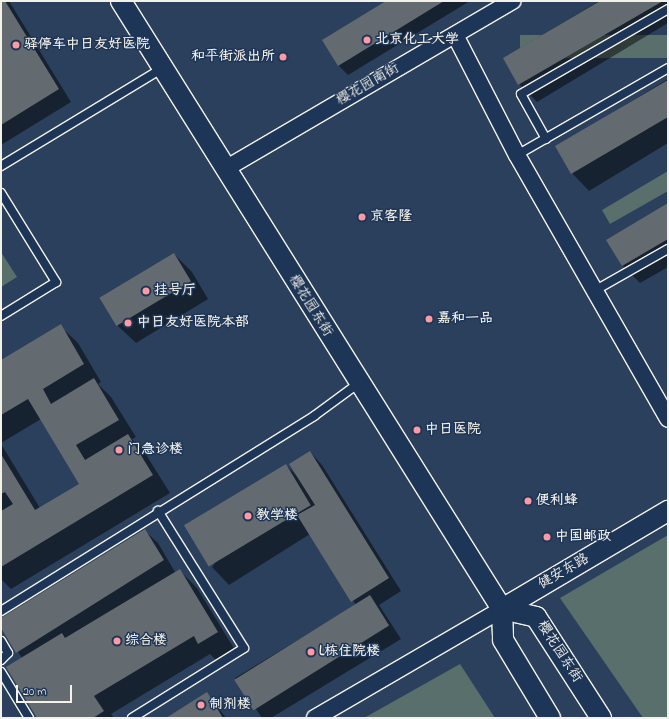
<!DOCTYPE html>
<html>
<head>
<meta charset="utf-8">
<style>
  body { margin:0 }
  #map { position:relative; width:669px; height:719px; overflow:hidden; background:#2b405c; font-family:"Indie Flower","LXGW WenKai TC",sans-serif }
  div>[style] { position:absolute }
  [style*='--x'] { left:calc(var(--x)*1px); top:calc(var(--y)*1px); width:calc(var(--w)*1px); rotate:calc(var(--a)*1deg) }
  .green>* { inset:0; background:#586f6c; transform-origin:0 0 }
  .shadow>* { inset:0; background:#0007 }
  .building>* { inset:0; background:#646b70; transform-origin:0 0 }
  .roads { filter:drop-shadow(1px 0 #f4f1e8) drop-shadow(-1px 0 #f4f1e8) drop-shadow(0 1px #f4f1e8) drop-shadow(0 -1px #f4f1e8) }
  .service>* { height:8px; margin:-4px; padding:0 4px; transform-origin:4px; border-radius:4px; background:#1d3557 }
  .minor>* { height:16px; margin:-8px; padding:0 8px; transform-origin:8px; border-radius:8px; background:#1d3557 }
  .tertiary>* { height:20px; margin:-10px; padding:0 10px; transform-origin:10px; border-radius:10px; background:#1d3557 }
  .dots>* { width:11px; height:11px; translate:-50% -50%; box-sizing:border-box; border:2px solid #1d3557; border-radius:50% }
  span { translate:-50% -50%; white-space:nowrap; text-align:center; line-height:1.15; -webkit-text-stroke:3px #1d3557; paint-order:stroke }
  .poi-label { font-size:14px; color:#f4f1e8; font-weight:700 }
  .left { translate:0 -50%; text-align:left }
  .right { translate:-100% -50%; text-align:right }
  .street-label { font-size:14px; color:#f4f1e8 }
  .frame { position:absolute; inset:0; border:2px solid #f4f1e8; pointer-events:none }
  .scale { position:absolute; left:16px; top:685px; width:56px; height:18px; box-sizing:border-box; border:2px solid #f4f1e8; border-top:0; padding-left:5px; font-size:12px; line-height:14px; white-space:nowrap; color:#f4f1e8; -webkit-text-stroke:3px #1d3557; paint-order:stroke }
</style>
</head>
<body>
<div id="map">
  <div class="green">
    <i style="left:668px;top:35px;width:23px;height:148px;rotate:90deg"></i>
    <i style="clip-path:polygon(668px 171px,668px 191px,610px 224px,602px 210px)"></i>
    <i style="clip-path:polygon(1px 252px,17px 277px,1px 287px)"></i>
    <i style="clip-path:polygon(668px 535px,668px 718px,643px 718px,560px 598px)"></i>
    <i style="clip-path:polygon(460px 664px,495px 718px,364px 718px)"></i>
  </div>
  <div class="shadow">
    <i style="clip-path:polygon(1px 1px,9px 1px,71px 102px,1px 145px)"></i>
    <i style="clip-path:polygon(388px 1px,470px 1px,348px 75px,338px 65px)"></i>
    <i style="clip-path:polygon(599px 1px,668px 1px,668px 23px,537px 102px,519px 84px,504px 58px)"></i>
    <i style="clip-path:polygon(668px 79px,668px 143px,589px 191px,572px 173px,556px 147px)"></i>
    <i style="clip-path:polygon(668px 204px,668px 267px,640px 283px,623px 266px,607px 240px)"></i>
    <i style="clip-path:polygon(174px 254px,192px 272px,208px 299px,136px 343px,118px 326px,102px 301px)"></i>
    <i style="clip-path:polygon(60px 326px,78px 343px,101px 382px,98px 384px,111px 397px,136px 437px,132px 439px,145px 453px,170px 493px,11px 589px,1px 579px,1px 444px,40px 508px,80px 484px,41px 419px,1px 443px,1px 362px)"></i>
    <i style="clip-path:polygon(310px 452px,322px 465px,401px 591px,379px 605px,401px 639px,271px 718px,262px 718px,235px 678px,356px 605px,310px 534px,229px 585px,212px 567px,286px 465px,299px 478px)"></i>
    <i style="clip-path:polygon(145px 531px,158px 543px,175px 572px,179px 570px,197px 588px,235px 650px,217px 661px,210px 654px,111px 714px,114px 718px,38px 718px,22px 658px,1px 627px,1px 619px)"></i>
    <i style="clip-path:polygon(207px 694px,226px 718px,167px 718px)"></i>
  </div>
  <div class="building">
    <i style="clip-path:polygon(1px 1px,5px 1px,59px 89px,1px 125px)"></i>
    <i style="clip-path:polygon(386px 1px,444px 1px,338px 66px,322px 40px)"></i>
    <i style="clip-path:polygon(600px 1px,663px 1px,518px 85px,503px 58px)"></i>
    <i style="clip-path:polygon(668px 80px,668px 117px,571px 174px,555px 146px)"></i>
    <i style="clip-path:polygon(668px 203px,668px 239px,622px 266px,606px 240px)"></i>
    <i style="left:174px;top:253px;width:33px;height:87px;rotate:59deg"></i>
    <i style="clip-path:polygon(61px 324px,84px 364px,43px 389px,51px 404px,94px 378px,119px 420px,76px 445px,85px 460px,128px 434px,153px 475px,1px 567px,1px 511px,13px 504px,5px 492px,1px 494px,1px 454px,35px 510px,79px 484px,28px 399px,1px 415px,1px 360px)"></i>
    <i style="clip-path:polygon(310px 451px,389px 578px,351px 602px,297px 515px,315px 505px,289px 464px)"></i>
    <i style="left:286px;top:464px;width:48px;height:119px;rotate:59deg"></i>
    <i style="clip-path:polygon(145px 529px,164px 560px,16px 653px,1px 628px,1px 618px)"></i>
    <i style="clip-path:polygon(180px 569px,218px 632px,198px 644px,194px 636px,94px 696px,104px 711px,93px 718px,37px 718px,6px 667px,62px 633px,65px 638px)"></i>
    <i style="left:370px;top:595px;width:36px;height:160px;rotate:58deg"></i>
    <i style="clip-path:polygon(207px 692px,223px 718px,166px 718px)"></i>
  </div>
  <div class="roads">
    <div class="service">
      <i style="--x:546;--y:139;--w:51;--a:-119.1"></i>
      <i style="--x:521;--y:94;--w:170;--a:-30"></i>
      <i style="--x:517;--y:155;--w:174;--a:-29.9"></i>
      <i style="--x:1;--y:166;--w:189;--a:-31.2"></i>
      <i style="--x:1;--y:193;--w:105;--a:58.3"></i>
      <i style="--x:56;--y:282;--w:65;--a:148.3"></i>
      <i style="--x:594;--y:291;--w:85;--a:-29.6"></i>
      <i style="--x:1;--y:611;--w:369;--a:-31.9"></i>
      <i style="--x:314;--y:416;--w:56;--a:-36.3"></i>
      <i style="--x:1;--y:641;--w:14;--a:60"></i>
      <i style="--x:8;--y:653;--w:10;--a:135"></i>
      <i style="--x:1;--y:672;--w:54;--a:58.7"></i>
      <i style="--x:132;--y:718;--w:132;--a:-32"></i>
      <i style="--x:244;--y:648;--w:162;--a:-122.1"></i>
    </div>
    <div class="minor">
      <i style="--x:455;--y:35;--w:135;--a:62.7"></i>
      <i style="--x:517;--y:155;--w:304;--a:60.2"></i>
      <i style="--x:225;--y:169;--w:333;--a:-30.3"></i>
      <i style="--x:315;--y:718;--w:216;--a:-30.2"></i>
    </div>
    <div class="tertiary">
      <i style="--x:121;--y:1;--w:718;--a:57.93"></i>
      <i style="--x:502;--y:609;--w:31;--a:88"></i>
      <i style="--x:503;--y:640;--w:91;--a:58.9"></i>
      <i style="--x:502;--y:609;--w:193;--a:-30.6"></i>
      <i style="--x:502;--y:609;--w:35;--a:13"></i>
      <i style="--x:536;--y:617;--w:120;--a:57.2"></i>
    </div>
  </div>
  <div class="dots">
    <i style="left:367px;top:40px;background:#ff9aa2"></i>
    <i style="left:16px;top:45px;background:#ff9aa2"></i>
    <i style="left:283px;top:57px;background:#ff9aa2"></i>
    <i style="left:362px;top:217px;background:#ff9aa2"></i>
    <i style="left:146px;top:291px;background:#ff9aa2"></i>
    <i style="left:429px;top:319px;background:#ff9aa2"></i>
    <i style="left:128px;top:323px;background:#ff9aa2"></i>
    <i style="left:417px;top:430px;background:#ff9aa2"></i>
    <i style="left:119px;top:450px;background:#ff9aa2"></i>
    <i style="left:528px;top:501px;background:#ff9aa2"></i>
    <i style="left:248px;top:516px;background:#ff9aa2"></i>
    <i style="left:547px;top:537px;background:#ff9aa2"></i>
    <i style="left:117px;top:641px;background:#ff9aa2"></i>
    <i style="left:311px;top:652px;background:#ff9aa2"></i>
    <i style="left:201px;top:705px;background:#ff9aa2"></i>
  </div>
  <div class="poi-label">
    <span class="left" style="left:375px;top:40px">北京化工大学</span>
    <span class="left" style="left:24px;top:45px">驿停车中日友好医院</span>
    <span class="right" style="left:275px;top:57px">和平街派出所</span>
    <span class="left" style="left:370px;top:217px">京客隆</span>
    <span class="left" style="left:154px;top:291px">挂号厅</span>
    <span class="left" style="left:437px;top:319px">嘉和一品</span>
    <span class="left" style="left:137px;top:323px">中日友好医院本部</span>
    <span class="left" style="left:425px;top:430px">中日医院</span>
    <span class="left" style="left:127px;top:450px">门急诊楼</span>
    <span class="left" style="left:536px;top:501px">便利蜂</span>
    <span class="left" style="left:256px;top:516px">教学楼</span>
    <span class="left" style="left:555px;top:537px">中国邮政</span>
    <span class="left" style="left:125px;top:641px">综合楼</span>
    <span class="left" style="left:319px;top:652px">L栋住院楼</span>
    <span class="left" style="left:209px;top:705px">制剂楼</span>
  </div>
  <div class="street-label">
    <span style="left:368px;top:85px;rotate:-30deg">樱花园南街</span>
    <span style="left:310px;top:306px;rotate:58deg">樱花园东街</span>
    <span style="left:564px;top:572px;rotate:-30deg">健安东路</span>
    <span style="left:559px;top:652px;rotate:57deg">樱花园东街</span>
  </div>
  <div class="frame"></div>
  <div class="scale">20 m</div>
</div>
</body>
</html>
